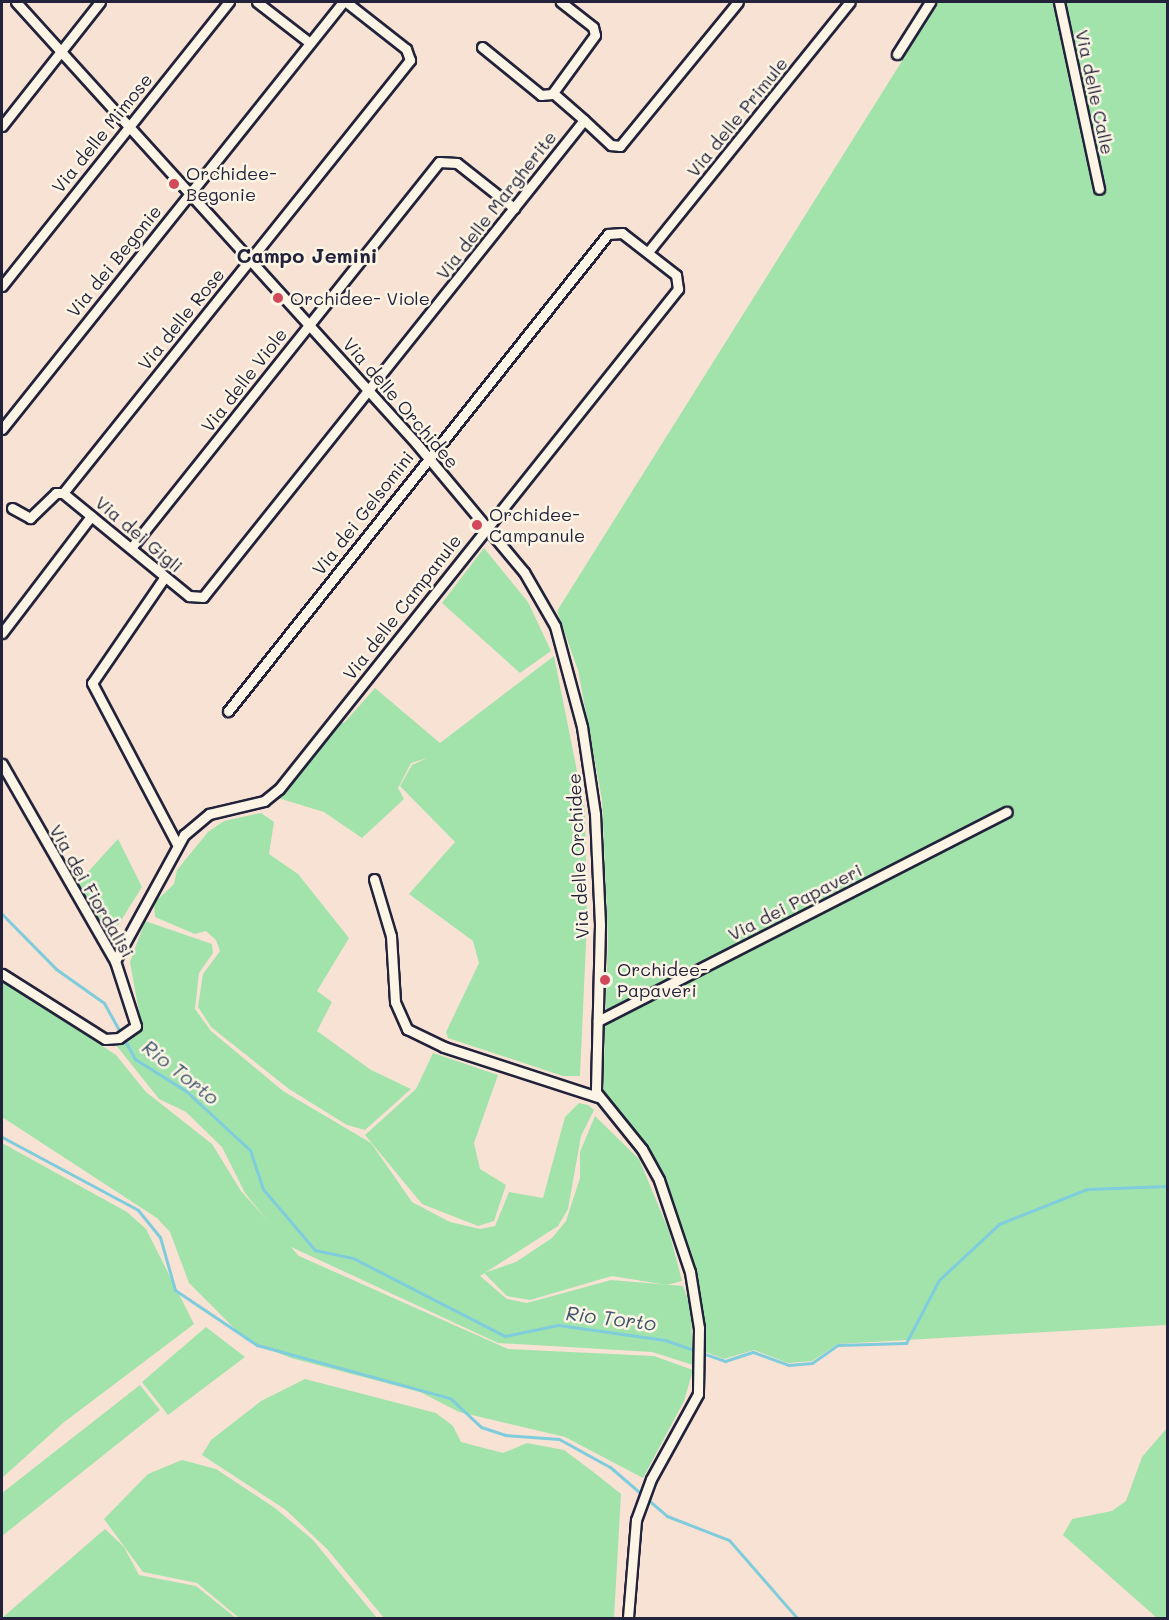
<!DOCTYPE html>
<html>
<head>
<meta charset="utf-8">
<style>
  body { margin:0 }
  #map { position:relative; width:1169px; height:1620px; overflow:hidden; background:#f8e2d4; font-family:Mali,sans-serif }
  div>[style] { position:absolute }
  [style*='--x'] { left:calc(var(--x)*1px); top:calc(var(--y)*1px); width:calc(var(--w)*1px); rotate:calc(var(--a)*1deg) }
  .green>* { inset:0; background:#a2e3ac }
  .stream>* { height:3px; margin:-1.5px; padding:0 1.5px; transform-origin:1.5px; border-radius:1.5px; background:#7fccdd }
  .roads { filter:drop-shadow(2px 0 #22223b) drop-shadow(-2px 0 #22223b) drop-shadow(0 2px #22223b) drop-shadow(0 -2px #22223b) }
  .minor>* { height:9px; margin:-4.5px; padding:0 4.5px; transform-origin:4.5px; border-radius:4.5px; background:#fcf5e5 }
  .dots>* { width:16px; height:16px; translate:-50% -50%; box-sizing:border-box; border:3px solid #fcf5e5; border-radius:50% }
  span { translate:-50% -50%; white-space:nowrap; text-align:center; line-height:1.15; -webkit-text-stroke:5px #fcf5e5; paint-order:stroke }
  .street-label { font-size:18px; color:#22223b }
  .poi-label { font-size:18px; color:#22223b }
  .left { translate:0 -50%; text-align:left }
  .neighbourhood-label { font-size:20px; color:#22223b; font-weight:700 }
  .water-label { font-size:20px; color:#3e556c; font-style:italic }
  .frame { position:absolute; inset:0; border:3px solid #22223b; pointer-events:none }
</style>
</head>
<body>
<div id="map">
  <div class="green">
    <i style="clip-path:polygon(939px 2px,1167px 2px,1167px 1325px,838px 1344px,812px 1361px,788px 1363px,754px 1350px,724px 1359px,703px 1351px,689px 1255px,662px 1173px,603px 1092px,608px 938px,602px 800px,578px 670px,557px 611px)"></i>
    <i style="clip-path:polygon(484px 548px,528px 602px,551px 651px,520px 673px,442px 603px)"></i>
    <i style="clip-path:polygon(554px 656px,585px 811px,587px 922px,580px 1076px,563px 1076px,448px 1038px,446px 1032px,479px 963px,473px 941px,409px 894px,455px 842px,400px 786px,412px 765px,427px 758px,411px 763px,398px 788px,404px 799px,362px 838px,324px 812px,278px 798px,338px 721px,344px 723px,375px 688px,440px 743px)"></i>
    <i style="clip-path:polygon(261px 813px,274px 822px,269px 854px,298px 874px,349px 938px,317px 991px,332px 1002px,317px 1031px,371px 1070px,411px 1089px,365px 1130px,347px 1125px,289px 1089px,211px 1027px,198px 1007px,203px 974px,220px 951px,216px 940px,206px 931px,195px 934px,155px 917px,154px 903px,174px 884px,177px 870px,208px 832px,224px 821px)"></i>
    <i style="clip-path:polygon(118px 839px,142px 887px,107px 943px,76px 885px)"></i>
    <i style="clip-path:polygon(145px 921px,212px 944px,213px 953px,199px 973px,195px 1009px,211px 1031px,283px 1091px,371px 1143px,412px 1202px,450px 1222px,480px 1229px,495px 1226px,509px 1192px,543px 1198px,565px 1117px,579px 1103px,588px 1105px,594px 1110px,581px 1136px,568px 1209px,558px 1226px,480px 1276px,507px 1299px,527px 1303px,611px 1280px,683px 1286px,691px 1308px,693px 1365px,652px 1352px,498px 1343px,287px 1245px,245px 1193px,222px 1147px,186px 1112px,159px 1099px,116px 1045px,138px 1032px,141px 1023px,130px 962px)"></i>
    <i style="clip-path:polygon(2px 981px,116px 1055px,146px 1092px,212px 1144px,241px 1191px,299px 1256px,508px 1349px,654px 1356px,693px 1370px,684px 1401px,643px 1478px,565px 1437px,459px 1412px,420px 1392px,291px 1358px,246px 1340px,189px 1283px,170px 1232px,157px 1218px,2px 1117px)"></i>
    <i style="clip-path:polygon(433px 1053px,498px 1075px,474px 1143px,480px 1169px,506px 1185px,494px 1221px,478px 1226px,422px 1204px,365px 1135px,416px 1089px)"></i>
    <i style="clip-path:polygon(595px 1116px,639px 1159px,669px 1231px,682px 1281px,667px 1285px,612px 1276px,530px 1300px,507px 1296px,484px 1273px,516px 1262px,552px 1238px,566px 1221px,580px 1178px,580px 1152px)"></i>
    <i style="clip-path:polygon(2px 1143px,127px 1212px,146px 1229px,194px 1324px,63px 1423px,2px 1478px)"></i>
    <i style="clip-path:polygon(206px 1327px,245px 1357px,168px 1415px,142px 1382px)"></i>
    <i style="clip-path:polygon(305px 1379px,436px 1413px,453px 1426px,461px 1442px,503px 1453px,527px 1443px,564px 1450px,596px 1474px,621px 1494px,614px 1618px,384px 1618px,327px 1549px,286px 1510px,202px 1455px,211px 1440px,261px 1401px)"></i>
    <i style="clip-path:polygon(140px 1385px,160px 1410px,2px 1536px,2px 1493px)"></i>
    <i style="clip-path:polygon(1167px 1428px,1167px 1618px,1157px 1618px,1063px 1535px,1072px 1519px,1112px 1511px,1126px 1501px,1142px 1457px)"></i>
    <i style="clip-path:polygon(182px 1460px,216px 1469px,275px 1508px,313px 1540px,377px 1618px,239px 1618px,197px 1583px,143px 1572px,104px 1519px,148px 1474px)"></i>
    <i style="clip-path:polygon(105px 1529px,124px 1547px,139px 1575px,196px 1586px,236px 1618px,2px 1618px)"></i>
  </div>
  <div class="stream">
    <i style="--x:2;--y:914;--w:77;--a:45.5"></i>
    <i style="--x:56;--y:969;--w:59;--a:35.3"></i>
    <i style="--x:104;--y:1003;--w:64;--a:61"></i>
    <i style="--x:135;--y:1059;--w:60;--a:32.1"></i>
    <i style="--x:186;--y:1091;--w:87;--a:42.7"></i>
    <i style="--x:250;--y:1150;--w:41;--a:71.6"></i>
    <i style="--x:263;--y:1189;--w:80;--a:49.6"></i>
    <i style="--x:315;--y:1250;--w:39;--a:12"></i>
    <i style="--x:353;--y:1258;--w:171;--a:27.2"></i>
    <i style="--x:505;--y:1336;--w:54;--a:-11.7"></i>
    <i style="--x:558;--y:1325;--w:108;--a:8"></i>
    <i style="--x:665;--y:1340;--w:64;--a:19.3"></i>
    <i style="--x:725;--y:1361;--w:29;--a:-18"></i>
    <i style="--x:753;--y:1352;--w:37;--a:20"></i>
    <i style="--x:788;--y:1365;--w:24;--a:-5"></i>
    <i style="--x:812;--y:1363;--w:32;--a:-35"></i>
    <i style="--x:838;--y:1345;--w:68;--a:-1.7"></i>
    <i style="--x:906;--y:1343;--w:71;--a:-62.4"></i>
    <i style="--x:939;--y:1280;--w:82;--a:-43"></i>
    <i style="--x:999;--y:1224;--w:95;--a:-21.7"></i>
    <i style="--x:1087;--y:1189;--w:81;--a:-2.1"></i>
    <i style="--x:2;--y:1137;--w:154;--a:28.2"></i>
    <i style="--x:138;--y:1210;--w:35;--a:51"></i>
    <i style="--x:160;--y:1237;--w:55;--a:74.2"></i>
    <i style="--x:175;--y:1290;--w:99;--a:33.9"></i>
    <i style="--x:257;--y:1345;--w:200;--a:15.4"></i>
    <i style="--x:450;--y:1398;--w:42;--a:43.1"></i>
    <i style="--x:481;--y:1427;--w:25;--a:18"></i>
    <i style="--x:505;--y:1435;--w:54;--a:4.2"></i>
    <i style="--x:559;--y:1439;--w:58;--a:28.8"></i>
    <i style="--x:610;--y:1467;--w:75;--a:40.7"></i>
    <i style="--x:667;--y:1516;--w:66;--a:21.2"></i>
    <i style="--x:729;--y:1540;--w:103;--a:48.9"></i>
  </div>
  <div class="roads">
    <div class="minor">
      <i style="--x:16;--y:2;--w:595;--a:47.79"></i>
      <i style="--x:416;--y:443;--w:168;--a:50.1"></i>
      <i style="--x:524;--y:572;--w:62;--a:60.1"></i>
      <i style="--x:555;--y:626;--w:105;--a:75"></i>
      <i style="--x:582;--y:727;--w:88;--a:81.5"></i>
      <i style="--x:595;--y:814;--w:111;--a:87.4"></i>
      <i style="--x:600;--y:925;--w:167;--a:91.4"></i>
      <i style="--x:596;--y:1092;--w:73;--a:51.1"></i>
      <i style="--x:642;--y:1149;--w:35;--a:61"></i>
      <i style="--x:659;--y:1180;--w:97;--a:71.4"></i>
      <i style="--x:690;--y:1272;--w:57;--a:80.9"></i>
      <i style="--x:699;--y:1328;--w:66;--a:90.9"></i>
      <i style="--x:698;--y:1394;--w:97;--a:118.9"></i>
      <i style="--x:651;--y:1479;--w:44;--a:110.1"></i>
      <i style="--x:636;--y:1520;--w:98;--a:94.7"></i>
      <i style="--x:257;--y:2;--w:67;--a:37.7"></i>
      <i style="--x:1059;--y:2;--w:191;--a:77.9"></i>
      <i style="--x:482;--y:47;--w:76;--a:39.1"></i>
      <i style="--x:541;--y:95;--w:11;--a:-5"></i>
      <i style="--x:552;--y:94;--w:73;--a:-53.9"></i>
      <i style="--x:595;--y:35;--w:8;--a:-104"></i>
      <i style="--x:593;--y:27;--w:41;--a:-142"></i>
      <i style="--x:897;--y:54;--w:62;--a:-57.6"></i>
      <i style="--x:553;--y:93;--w:41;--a:41.1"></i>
      <i style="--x:2;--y:126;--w:158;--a:-51.7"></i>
      <i style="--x:648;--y:252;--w:321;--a:-51.1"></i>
      <i style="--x:2;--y:286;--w:364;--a:-51.4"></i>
      <i style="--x:2;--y:429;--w:546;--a:-51.39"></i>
      <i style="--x:63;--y:493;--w:163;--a:39.3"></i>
      <i style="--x:189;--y:596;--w:14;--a:4"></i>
      <i style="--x:203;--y:597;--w:610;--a:-51.38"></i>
      <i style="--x:584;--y:120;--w:37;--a:43"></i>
      <i style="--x:611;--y:145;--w:9;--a:6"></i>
      <i style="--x:620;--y:146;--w:186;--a:-50.7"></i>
      <i style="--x:12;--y:508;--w:21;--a:29"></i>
      <i style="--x:30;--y:518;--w:36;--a:-44"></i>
      <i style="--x:56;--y:493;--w:7;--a:0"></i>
      <i style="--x:63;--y:493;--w:555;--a:-51.29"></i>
      <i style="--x:410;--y:60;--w:12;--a:-110"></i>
      <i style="--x:406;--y:49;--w:76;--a:-141.9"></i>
      <i style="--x:131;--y:548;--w:494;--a:-51.4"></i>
      <i style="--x:439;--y:162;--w:18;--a:3"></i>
      <i style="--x:457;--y:163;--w:73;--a:38.3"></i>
      <i style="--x:164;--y:578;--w:127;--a:124.4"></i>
      <i style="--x:92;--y:683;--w:182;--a:62.2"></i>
      <i style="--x:2;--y:633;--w:147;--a:-52.7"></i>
      <i style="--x:2;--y:764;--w:227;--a:60.2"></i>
      <i style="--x:115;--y:961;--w:68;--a:72.1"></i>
      <i style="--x:136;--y:1026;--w:21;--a:145"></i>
      <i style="--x:119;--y:1038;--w:14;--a:176"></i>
      <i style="--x:105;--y:1039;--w:122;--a:-147.7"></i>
      <i style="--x:374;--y:879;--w:59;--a:73.4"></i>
      <i style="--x:391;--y:936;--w:66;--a:86.5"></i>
      <i style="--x:395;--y:1002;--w:30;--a:66"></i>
      <i style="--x:407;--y:1029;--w:41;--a:25.9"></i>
      <i style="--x:444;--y:1047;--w:162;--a:18"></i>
      <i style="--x:115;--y:961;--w:144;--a:-61.3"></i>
      <i style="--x:184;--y:835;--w:33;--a:-40"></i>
      <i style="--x:209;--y:814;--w:57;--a:-13.3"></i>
      <i style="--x:264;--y:801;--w:19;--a:-39"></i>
      <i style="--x:279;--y:789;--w:640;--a:-51.41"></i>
      <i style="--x:678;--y:289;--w:14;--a:-98"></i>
      <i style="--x:676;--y:275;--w:68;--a:-142.1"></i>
      <i style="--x:622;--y:233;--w:14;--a:176"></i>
      <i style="--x:608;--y:234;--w:610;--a:128.54"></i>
      <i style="--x:598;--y:1021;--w:459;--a:-27.1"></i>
    </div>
  </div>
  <div class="dots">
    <i style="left:174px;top:184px;background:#d1495b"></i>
    <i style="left:278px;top:298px;background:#d1495b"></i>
    <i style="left:477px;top:525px;background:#d1495b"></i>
    <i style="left:605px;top:980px;background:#d1495b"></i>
  </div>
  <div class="street-label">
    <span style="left:1095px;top:92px;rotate:78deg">Via delle Calle</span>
    <span style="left:737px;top:117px;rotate:-51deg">Via delle Primule</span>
    <span style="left:102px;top:133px;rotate:-51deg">Via delle Mimose</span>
    <span style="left:496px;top:205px;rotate:-52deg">Via delle Margherite</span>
    <span style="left:114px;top:261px;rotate:-51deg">Via dei Begonie</span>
    <span style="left:181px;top:319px;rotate:-51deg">Via delle Rose</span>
    <span style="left:244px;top:380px;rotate:-52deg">Via delle Viole</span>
    <span style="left:401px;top:403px;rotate:49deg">Via delle Orchidee</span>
    <span style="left:363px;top:513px;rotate:-52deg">Via dei Gelsomini</span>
    <span style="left:139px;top:534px;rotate:40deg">Via dei Gigli</span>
    <span style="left:402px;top:607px;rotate:-52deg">Via delle Campanule</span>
    <span style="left:578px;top:856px;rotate:-93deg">Via delle Orchidee</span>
    <span style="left:92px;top:891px;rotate:60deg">Via dei Fiordalisi</span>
    <span style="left:795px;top:902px;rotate:-27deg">Via dei Papaveri</span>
  </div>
  <div class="poi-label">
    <span class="left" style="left:186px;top:184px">Orchidee-<br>Begonie</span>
    <span class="left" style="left:290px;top:298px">Orchidee- Viole</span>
    <span class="left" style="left:489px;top:525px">Orchidee-<br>Campanule</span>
    <span class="left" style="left:617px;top:980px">Orchidee-<br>Papaveri</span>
  </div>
  <div class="neighbourhood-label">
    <span style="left:307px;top:255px">Campo Jemini</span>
  </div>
  <div class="water-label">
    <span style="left:181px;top:1072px;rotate:38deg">Rio Torto</span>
    <span style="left:611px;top:1318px;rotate:7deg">Rio Torto</span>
  </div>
  <div class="frame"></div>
</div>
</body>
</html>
